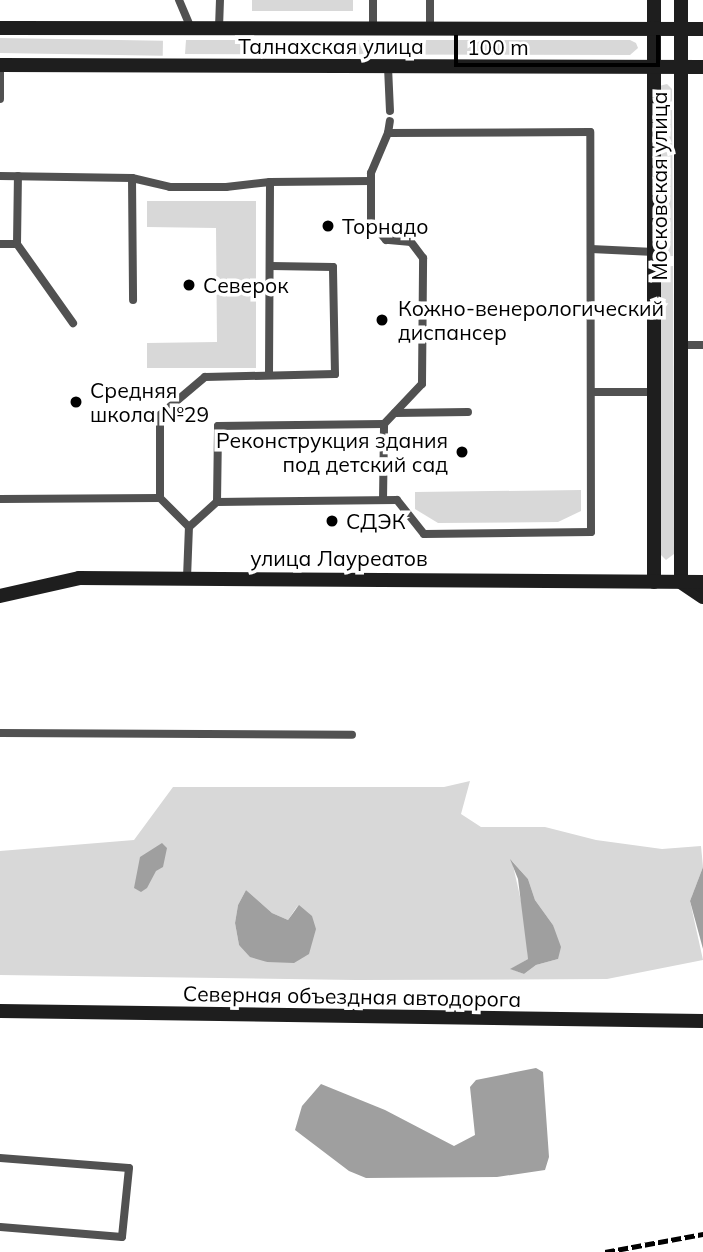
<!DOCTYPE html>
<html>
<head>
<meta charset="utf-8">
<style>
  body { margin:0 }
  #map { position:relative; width:703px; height:1252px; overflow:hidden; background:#fff; font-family:Mulish,sans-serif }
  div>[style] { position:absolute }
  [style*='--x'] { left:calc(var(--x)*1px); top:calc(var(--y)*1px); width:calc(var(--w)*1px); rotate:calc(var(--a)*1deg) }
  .green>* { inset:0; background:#d8d8d8; transform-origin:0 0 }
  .water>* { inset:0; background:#9f9f9f }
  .lane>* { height:8px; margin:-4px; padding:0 4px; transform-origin:4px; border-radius:4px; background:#515151 }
  .secondary>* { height:14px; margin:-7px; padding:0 7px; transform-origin:7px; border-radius:7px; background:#1e1e1e }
  .rail>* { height:4.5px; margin-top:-2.25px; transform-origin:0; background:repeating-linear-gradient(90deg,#000 0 10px,transparent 0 13.5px) }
  .dots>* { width:19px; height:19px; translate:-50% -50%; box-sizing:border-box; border:4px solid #fff; border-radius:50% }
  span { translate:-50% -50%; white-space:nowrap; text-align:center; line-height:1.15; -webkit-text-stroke:7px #fff; paint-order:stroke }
  .street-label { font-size:21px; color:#000 }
  .poi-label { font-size:21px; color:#000 }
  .left { translate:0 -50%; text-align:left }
  .right { translate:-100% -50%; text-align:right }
  .scale { position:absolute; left:454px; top:35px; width:206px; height:32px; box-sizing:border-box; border:4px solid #000; border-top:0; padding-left:9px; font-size:21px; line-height:24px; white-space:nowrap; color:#000; -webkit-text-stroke:5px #fff; paint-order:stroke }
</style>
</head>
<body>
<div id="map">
  <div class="green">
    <i style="left:252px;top:0;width:101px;height:11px"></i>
    <i style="left:0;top:38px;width:163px;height:15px;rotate:1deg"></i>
    <i style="clip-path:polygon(186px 40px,630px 40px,636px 43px,638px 48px,630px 55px,185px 54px)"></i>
    <i style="clip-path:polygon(667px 84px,672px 89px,673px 256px,659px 257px,659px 86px)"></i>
    <i style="clip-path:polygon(147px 201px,256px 201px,256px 368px,147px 368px,147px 343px,217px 342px,216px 228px,147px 227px)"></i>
    <i style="clip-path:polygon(673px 266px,674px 554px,666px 560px,660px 554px,659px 267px)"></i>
    <i style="clip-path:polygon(581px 490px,581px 511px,558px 522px,438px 523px,415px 509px,415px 492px)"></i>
    <i style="clip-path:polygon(evenodd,470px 781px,461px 814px,481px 827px,545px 827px,596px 840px,662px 849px,701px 846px,703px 867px,690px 901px,703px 960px,607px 979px,356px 980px,0 975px,0 851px,134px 840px,173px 787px,444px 787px,470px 781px,512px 861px,528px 879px,535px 900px,553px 925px,558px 959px,536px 965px,524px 974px,511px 969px,528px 959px,526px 923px,512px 861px,470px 781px,246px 890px,272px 913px,288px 920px,298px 905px,267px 962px,239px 945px,235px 923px,238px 905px,246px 890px)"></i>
  </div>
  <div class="water">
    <i style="clip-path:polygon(162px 843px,167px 848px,163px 867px,156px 871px,147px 888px,141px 892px,134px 888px,140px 857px)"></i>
    <i style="clip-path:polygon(510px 859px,528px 879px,535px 900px,553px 925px,561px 947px,558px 959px,536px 965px,524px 974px,510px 969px,528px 959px,518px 879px)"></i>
    <i style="clip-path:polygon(703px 867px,703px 949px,690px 901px)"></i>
    <i style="clip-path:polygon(246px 890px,272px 913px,288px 920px,299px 905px,312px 916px,316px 929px,309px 954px,294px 963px,267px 962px,250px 957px,239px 945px,235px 923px,238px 905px)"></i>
    <i style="clip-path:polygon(536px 1068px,543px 1072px,549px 1157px,545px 1170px,497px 1177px,366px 1178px,349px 1171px,295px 1130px,302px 1106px,321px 1084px,385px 1110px,454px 1146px,475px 1135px,470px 1087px,476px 1080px)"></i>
  </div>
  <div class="lane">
    <i style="--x:179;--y:0;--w:30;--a:67"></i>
    <i style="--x:430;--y:0;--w:28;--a:90"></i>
    <i style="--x:219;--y:28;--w:28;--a:-88"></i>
    <i style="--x:373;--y:28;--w:28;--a:-90"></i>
    <i style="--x:388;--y:67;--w:44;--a:87.4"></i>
    <i style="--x:0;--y:99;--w:34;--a:-90"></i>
    <i style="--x:0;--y:176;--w:132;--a:0.9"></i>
    <i style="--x:132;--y:178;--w:39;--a:13"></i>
    <i style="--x:170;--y:187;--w:56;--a:0"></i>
    <i style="--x:226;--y:187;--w:44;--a:-6.5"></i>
    <i style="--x:270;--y:182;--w:101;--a:-0.6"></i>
    <i style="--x:132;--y:178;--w:122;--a:89.5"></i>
    <i style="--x:0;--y:244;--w:17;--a:0"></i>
    <i style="--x:17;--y:244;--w:68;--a:-89.2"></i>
    <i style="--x:17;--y:244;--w:97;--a:54.7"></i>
    <i style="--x:591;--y:249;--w:63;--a:2.7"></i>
    <i style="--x:680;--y:345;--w:23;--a:0"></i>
    <i style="--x:269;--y:375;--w:193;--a:-89.7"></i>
    <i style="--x:591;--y:392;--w:63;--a:0"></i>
    <i style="--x:395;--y:413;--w:73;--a:-0.8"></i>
    <i style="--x:0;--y:499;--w:160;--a:-0.4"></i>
    <i style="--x:383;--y:500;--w:76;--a:-89.2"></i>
    <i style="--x:384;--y:424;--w:55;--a:-46.5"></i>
    <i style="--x:422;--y:384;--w:126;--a:-89.5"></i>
    <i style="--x:423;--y:258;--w:20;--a:-127"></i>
    <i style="--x:411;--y:242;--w:25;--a:-175"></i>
    <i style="--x:386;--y:240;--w:23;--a:-130"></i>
    <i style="--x:371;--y:222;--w:49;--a:-90"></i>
    <i style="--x:371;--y:173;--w:43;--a:-67"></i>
    <i style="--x:388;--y:133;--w:12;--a:-81"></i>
    <i style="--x:217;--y:502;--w:76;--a:-89.2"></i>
    <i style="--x:218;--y:426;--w:166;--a:-0.7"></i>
    <i style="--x:189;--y:527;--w:41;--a:-135"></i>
    <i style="--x:160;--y:498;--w:83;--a:-90"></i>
    <i style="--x:160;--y:415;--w:59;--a:-40.2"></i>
    <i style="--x:205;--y:377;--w:130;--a:-1.3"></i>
    <i style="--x:335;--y:374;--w:107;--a:-91.1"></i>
    <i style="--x:333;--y:267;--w:62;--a:-179.1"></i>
    <i style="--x:187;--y:578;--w:51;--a:-87.8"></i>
    <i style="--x:189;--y:527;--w:38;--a:-42"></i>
    <i style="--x:217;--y:502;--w:180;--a:-0.6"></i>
    <i style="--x:397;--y:500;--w:43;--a:51.5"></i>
    <i style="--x:424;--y:534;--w:167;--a:-0.7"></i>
    <i style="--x:591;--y:532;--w:400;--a:-90.1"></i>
    <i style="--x:590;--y:132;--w:202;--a:179.7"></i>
    <i style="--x:0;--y:733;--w:352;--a:0.3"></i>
    <i style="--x:0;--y:1158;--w:129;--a:4.4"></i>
    <i style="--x:129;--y:1168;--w:69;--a:95.8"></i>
    <i style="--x:122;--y:1237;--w:122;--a:-175.3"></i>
  </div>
  <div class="secondary">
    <i style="--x:654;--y:0;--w:582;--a:90"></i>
    <i style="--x:0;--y:28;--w:703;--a:0.08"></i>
    <i style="--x:0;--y:65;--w:703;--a:0.16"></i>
    <i style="--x:681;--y:582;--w:582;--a:-90"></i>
    <i style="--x:682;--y:583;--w:25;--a:34"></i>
    <i style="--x:0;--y:596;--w:81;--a:-12.8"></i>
    <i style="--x:79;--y:578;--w:624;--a:0.37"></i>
    <i style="--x:0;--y:1011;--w:703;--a:0.81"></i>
  </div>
  <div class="rail">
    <i style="--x:605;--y:1252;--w:100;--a:-10.4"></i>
  </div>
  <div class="dots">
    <i style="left:328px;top:226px;background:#000"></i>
    <i style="left:189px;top:285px;background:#000"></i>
    <i style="left:382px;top:320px;background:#000"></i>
    <i style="left:76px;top:402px;background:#000"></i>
    <i style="left:462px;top:452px;background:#000"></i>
    <i style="left:332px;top:521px;background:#000"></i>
  </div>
  <div class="street-label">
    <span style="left:331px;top:46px">Талнахская улица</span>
    <span style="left:659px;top:186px;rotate:-90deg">Московская улица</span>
    <span style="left:339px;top:558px">улица Лауреатов</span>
    <span style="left:352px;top:996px;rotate:1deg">Северная объездная автодорога</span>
  </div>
  <div class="poi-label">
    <span class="left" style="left:342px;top:226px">Торнадо</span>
    <span class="left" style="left:203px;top:285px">Северок</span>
    <span class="left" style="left:398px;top:320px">Кожно-венерологический<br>диспансер</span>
    <span class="left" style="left:90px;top:402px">Средняя<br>школа №29</span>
    <span class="right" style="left:448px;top:452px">Реконструкция здания<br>под детский сад</span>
    <span class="left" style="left:346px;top:521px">СДЭК</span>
  </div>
  <div class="scale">100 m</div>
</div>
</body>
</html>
